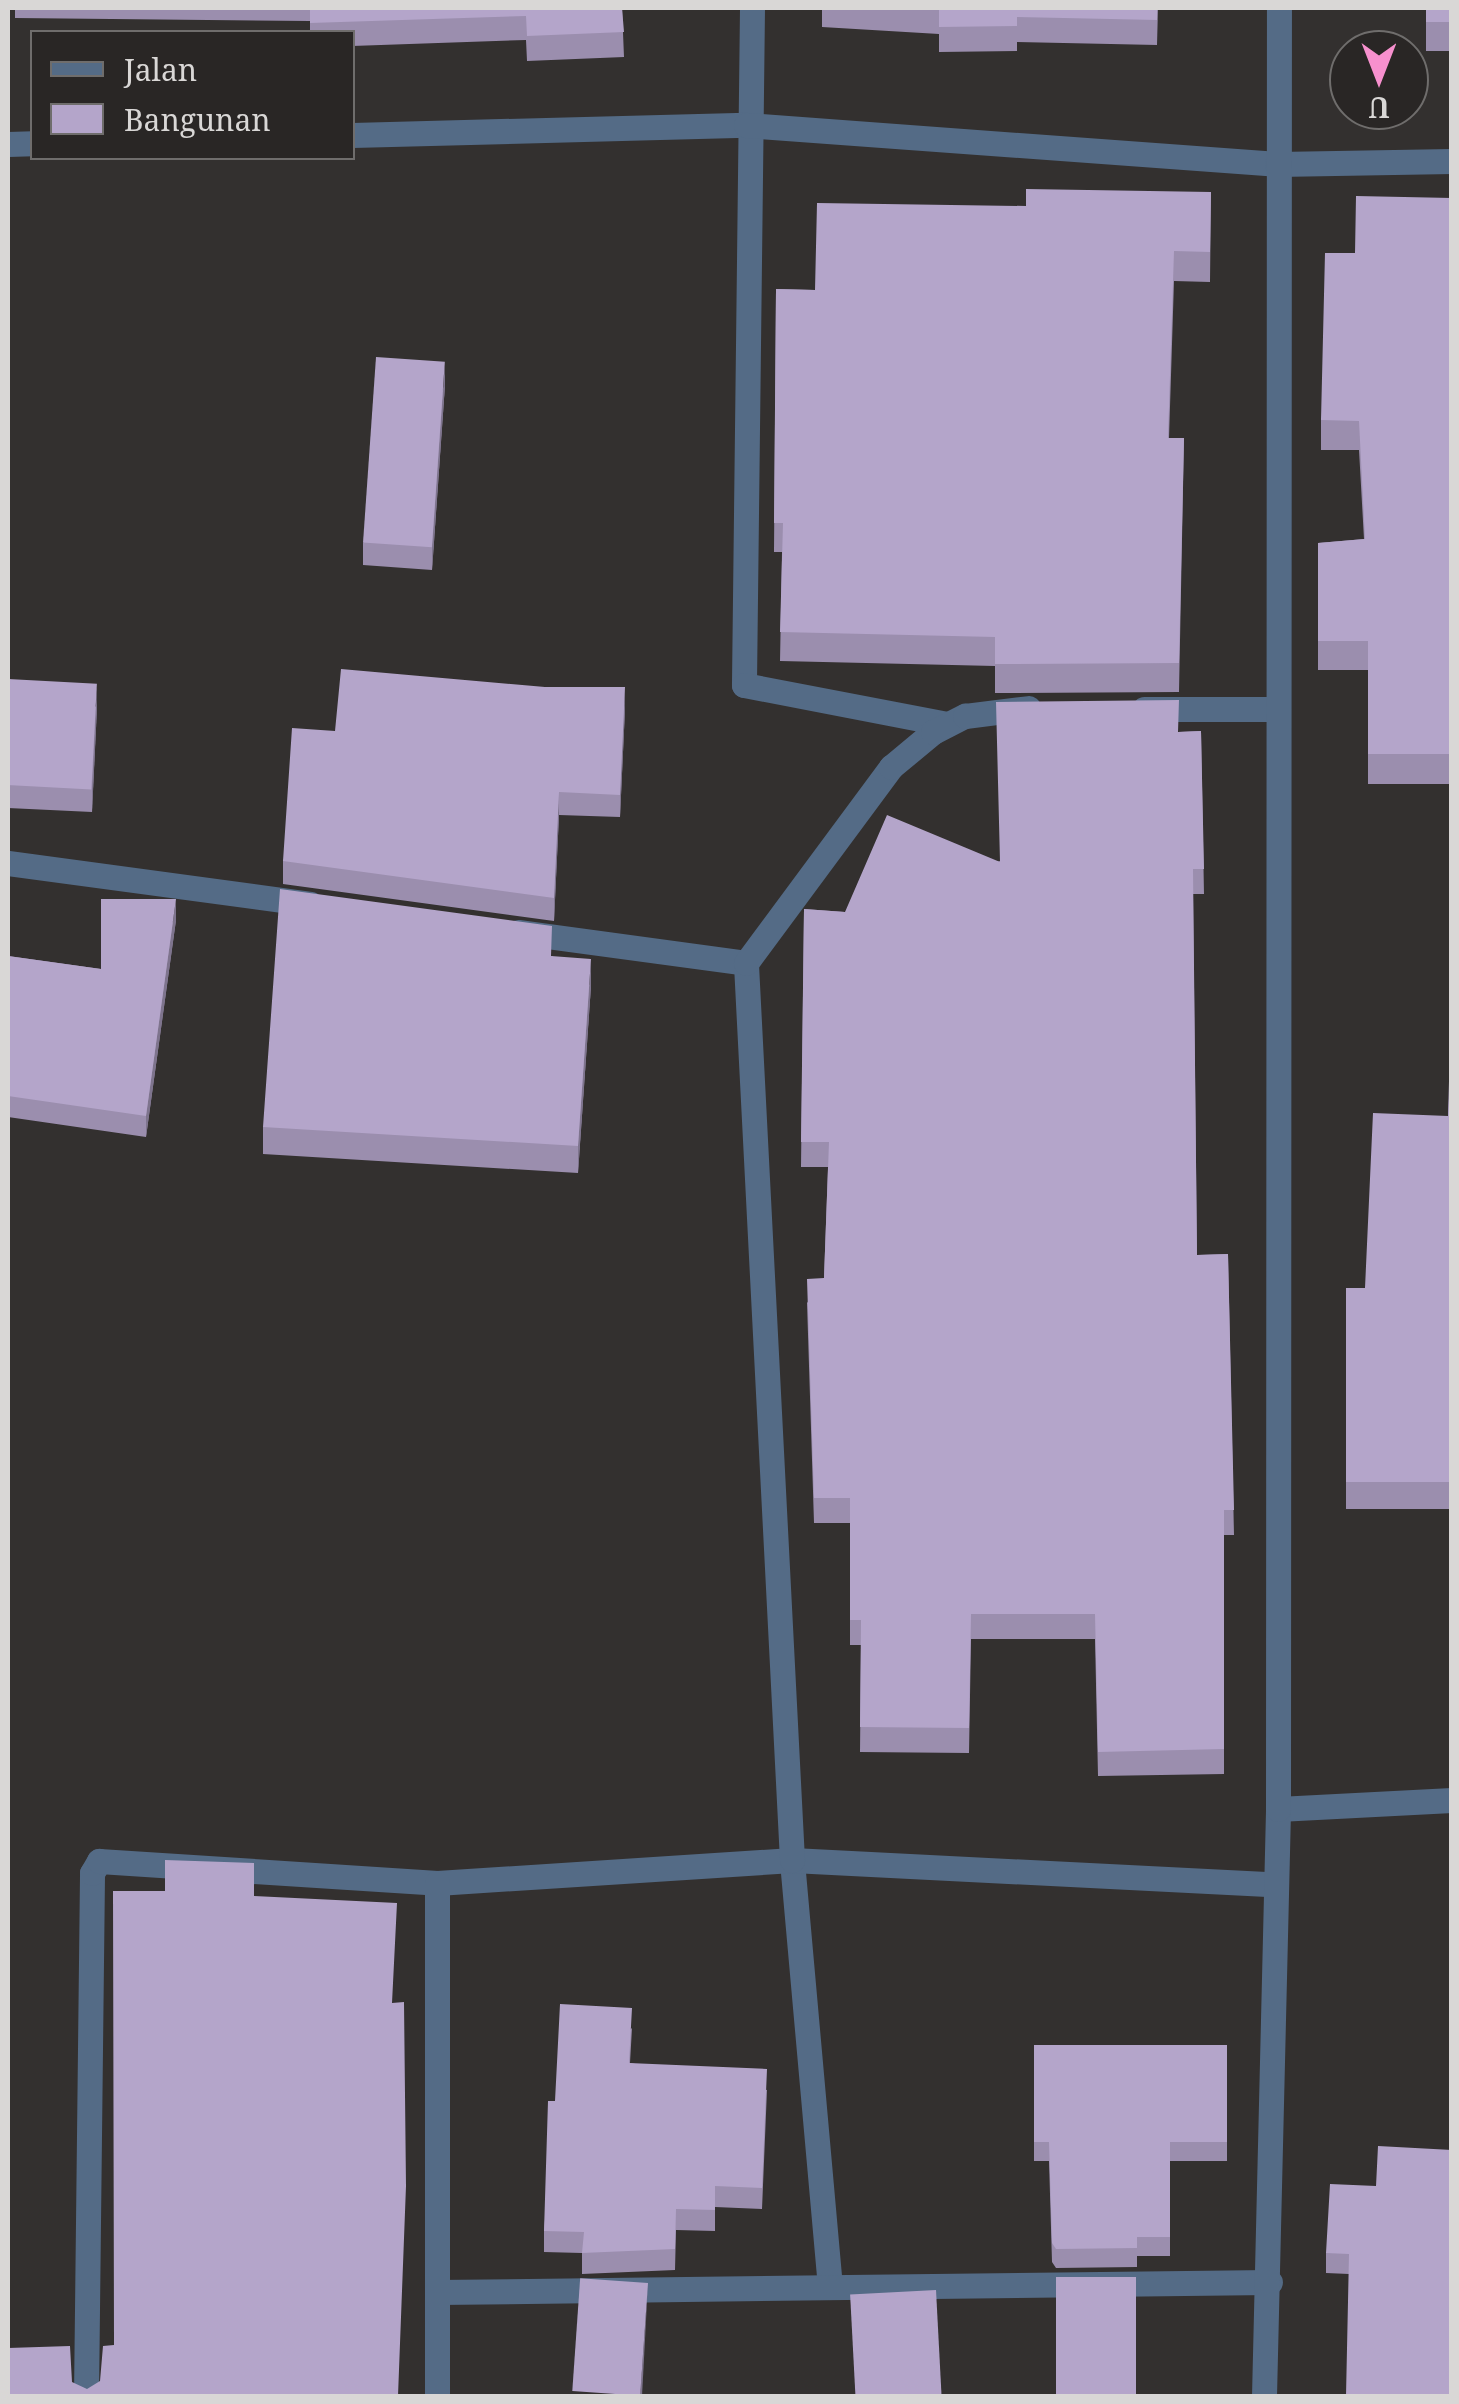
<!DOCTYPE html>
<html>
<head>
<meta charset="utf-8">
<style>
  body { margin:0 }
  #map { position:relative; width:1459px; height:2404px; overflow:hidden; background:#33302f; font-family:"Noto Serif",serif }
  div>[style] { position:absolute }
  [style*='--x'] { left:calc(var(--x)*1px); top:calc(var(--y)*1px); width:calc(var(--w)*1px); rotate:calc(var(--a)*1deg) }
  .minor>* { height:25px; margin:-12.5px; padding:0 12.5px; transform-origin:12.5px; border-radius:12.5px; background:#546b86 }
  .wall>* { inset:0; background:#9b8eae; transform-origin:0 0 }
  .shaded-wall>* { inset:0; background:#7e748d }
  .building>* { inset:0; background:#b4a5ca; transform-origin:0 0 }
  span { translate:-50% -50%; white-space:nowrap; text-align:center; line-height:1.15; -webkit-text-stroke:10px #292625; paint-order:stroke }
  .frame { position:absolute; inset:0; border:10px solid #d9d7d6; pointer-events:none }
  .legend { position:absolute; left:30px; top:30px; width:325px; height:130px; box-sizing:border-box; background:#292625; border:2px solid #6f6d6c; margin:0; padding:12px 18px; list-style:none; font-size:30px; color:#d9d7d6 }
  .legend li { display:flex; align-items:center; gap:20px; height:50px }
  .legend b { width:50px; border:2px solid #6f6d6c }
  .north { position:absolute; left:1329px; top:30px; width:100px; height:100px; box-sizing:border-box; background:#292625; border:2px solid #6f6d6c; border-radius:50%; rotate:180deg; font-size:28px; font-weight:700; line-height:40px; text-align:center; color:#d9d7d6 }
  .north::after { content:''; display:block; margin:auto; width:35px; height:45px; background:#f790ce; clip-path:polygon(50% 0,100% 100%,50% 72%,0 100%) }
</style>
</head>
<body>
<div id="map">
  <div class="minor">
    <i style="--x:752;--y:8;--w:677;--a:90.68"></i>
    <i style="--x:744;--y:685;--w:207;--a:10.9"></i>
    <i style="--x:352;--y:135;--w:394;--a:-1.5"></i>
    <i style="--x:746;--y:125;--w:532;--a:4.2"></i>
    <i style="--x:1277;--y:164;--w:175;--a:-1"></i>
    <i style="--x:8;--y:144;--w:24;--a:-2"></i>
    <i style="--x:1144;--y:709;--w:134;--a:0"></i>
    <i style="--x:8;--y:863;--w:305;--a:7.7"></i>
    <i style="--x:518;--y:932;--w:230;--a:7.7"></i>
    <i style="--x:1278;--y:1809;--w:174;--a:-3"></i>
    <i style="--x:830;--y:2287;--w:429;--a:-95.1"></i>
    <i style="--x:792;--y:1860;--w:483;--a:2.9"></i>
    <i style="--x:437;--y:2292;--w:833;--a:-0.69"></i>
    <i style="--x:86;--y:2396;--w:523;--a:-89.34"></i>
    <i style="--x:92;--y:1873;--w:14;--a:-60"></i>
    <i style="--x:99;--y:1861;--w:339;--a:3.7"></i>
    <i style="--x:437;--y:1883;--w:356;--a:-3.7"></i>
    <i style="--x:792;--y:1860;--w:898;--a:-92.94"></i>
    <i style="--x:746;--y:963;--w:244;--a:-53.5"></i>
    <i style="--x:891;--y:767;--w:55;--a:-39.8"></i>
    <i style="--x:933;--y:732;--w:36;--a:-27"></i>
    <i style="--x:965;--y:716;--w:64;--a:-7.1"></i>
    <i style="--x:437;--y:2396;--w:513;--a:-90"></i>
    <i style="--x:1264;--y:2396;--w:587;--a:-88.63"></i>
    <i style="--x:1278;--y:1809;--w:1801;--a:-89.97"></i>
  </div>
  <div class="wall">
    <i style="clip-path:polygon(15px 8px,622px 8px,624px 57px,527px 61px,526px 40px,352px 46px,352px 32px,310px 32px,310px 21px,15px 18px)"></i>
    <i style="clip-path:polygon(822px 8px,1158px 8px,1157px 45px,1017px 42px,1017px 51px,939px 52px,939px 34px,822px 27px)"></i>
    <i style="left:1426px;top:8px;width:26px;height:43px"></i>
    <i style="clip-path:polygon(1211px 192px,1210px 282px,1174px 281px,1169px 438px,1184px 438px,1179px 692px,995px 693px,995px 666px,780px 661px,782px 552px,774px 552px,776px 289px,815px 290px,1026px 206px)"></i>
    <i style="clip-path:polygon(1452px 198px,1452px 784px,1368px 784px,1368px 670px,1318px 670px,1318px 543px,1364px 539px,1359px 450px,1321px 450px,1321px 420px,1355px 253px)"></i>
    <i style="clip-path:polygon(445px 385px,432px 570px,363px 565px,363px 543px)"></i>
    <i style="clip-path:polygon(8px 679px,97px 707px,92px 812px,8px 808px)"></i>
    <i style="clip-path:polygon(625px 709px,620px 817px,559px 815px,554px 921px,283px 884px,283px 861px,335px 731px)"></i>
    <i style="clip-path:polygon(1201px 731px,1204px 894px,1193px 894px,1197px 1255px,1228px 1254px,1234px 1535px,1224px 1535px,1224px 1774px,1098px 1776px,1095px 1639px,971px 1639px,969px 1753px,860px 1752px,861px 1645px,850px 1645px,850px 1523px,814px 1523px,807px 1303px,824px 1278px,828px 1167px,801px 1167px,804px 909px,845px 912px,1000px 861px,1178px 732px)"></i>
    <i style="clip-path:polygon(176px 920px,146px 1137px,8px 1117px,8px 956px,101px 969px)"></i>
    <i style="clip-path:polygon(552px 956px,591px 986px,578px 1173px,263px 1154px,263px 1127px)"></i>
    <i style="clip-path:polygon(1452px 1046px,1452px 1509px,1346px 1509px,1346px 1288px,1365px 1288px,1448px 1116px)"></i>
    <i style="clip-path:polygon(632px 2028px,630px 2063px,767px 2090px,762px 2209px,715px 2207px,715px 2231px,676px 2230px,675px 2270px,582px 2274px,582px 2253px,544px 2252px,544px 2231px,555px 2101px)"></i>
    <i style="clip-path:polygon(1034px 2045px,1227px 2045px,1227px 2161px,1170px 2161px,1170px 2256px,1137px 2256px,1137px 2267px,1056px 2268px,1052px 2262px,1049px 2161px,1034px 2161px)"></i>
    <i style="clip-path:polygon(1376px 2186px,1349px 2274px,1326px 2273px,1326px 2253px)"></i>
  </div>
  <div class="shaded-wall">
    <i style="clip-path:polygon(445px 362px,445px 385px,432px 570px,432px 548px)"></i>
    <i style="clip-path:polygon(97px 684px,97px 707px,92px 812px,92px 789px)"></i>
    <i style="clip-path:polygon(625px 687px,625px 709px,620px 817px,620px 795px)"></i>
    <i style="clip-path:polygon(559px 792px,559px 815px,554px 921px,554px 898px)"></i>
    <i style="clip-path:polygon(176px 899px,176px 920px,146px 1137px,146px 1116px)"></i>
    <i style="clip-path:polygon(591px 959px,591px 986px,578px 1173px,578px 1146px)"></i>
    <i style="clip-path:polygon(648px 2283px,642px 2396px,640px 2396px)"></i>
  </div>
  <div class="building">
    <i style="clip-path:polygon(310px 8px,622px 8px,624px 32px,527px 36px,526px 16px,310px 23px)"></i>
    <i style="clip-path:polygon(911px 8px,1157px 8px,1157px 20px,1017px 17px,1017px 26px,939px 27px,939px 9px)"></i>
    <i style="left:1426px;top:8px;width:26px;height:14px"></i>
    <i style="clip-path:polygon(1026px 189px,1211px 192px,1210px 252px,1174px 251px,1168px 438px,1184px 438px,1179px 663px,995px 664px,995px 637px,780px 632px,783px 523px,774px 523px,776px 289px,815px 290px,817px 203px,1026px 206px)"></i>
    <i style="clip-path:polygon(1356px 196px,1452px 198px,1452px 754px,1368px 754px,1368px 641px,1318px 641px,1318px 543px,1365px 539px,1359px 421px,1321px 420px,1325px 253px,1355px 253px)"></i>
    <i style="left:376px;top:357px;width:69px;height:186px;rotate:4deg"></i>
    <i style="clip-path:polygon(341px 669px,545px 687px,625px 687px,620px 795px,559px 792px,554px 898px,283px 861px,292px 728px,335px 731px)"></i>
    <i style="left:8px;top:679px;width:89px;height:106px;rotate:3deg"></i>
    <i style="clip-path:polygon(1179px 700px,1178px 732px,1201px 731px,1204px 869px,1193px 869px,1197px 1255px,1228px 1254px,1234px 1510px,1224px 1510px,1224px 1749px,1098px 1752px,1095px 1614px,971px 1614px,969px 1728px,860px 1727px,861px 1620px,850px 1620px,850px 1498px,814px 1498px,807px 1279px,824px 1278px,829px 1142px,801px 1142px,804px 909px,845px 912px,887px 815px,1000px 862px,996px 702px)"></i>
    <i style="clip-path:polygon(280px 889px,552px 926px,551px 956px,591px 959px,578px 1146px,263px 1127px)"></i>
    <i style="clip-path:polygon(101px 899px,176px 899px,146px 1116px,8px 1096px,8px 956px,101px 969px)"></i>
    <i style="clip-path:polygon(1450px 1046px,1452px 1046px,1452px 1482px,1346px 1482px,1346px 1288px,1365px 1288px,1373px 1113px,1448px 1116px)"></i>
    <i style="clip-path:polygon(165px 1860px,254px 1863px,254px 1896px,397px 1903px,392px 2003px,404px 2002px,406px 2186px,398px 2396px,8px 2396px,8px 2348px,70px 2346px,72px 2382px,87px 2389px,100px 2381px,103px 2346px,114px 2345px,113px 1891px,165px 1891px)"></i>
    <i style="clip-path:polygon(560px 2004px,632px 2008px,629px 2063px,767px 2069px,762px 2188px,715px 2186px,715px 2210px,676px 2209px,675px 2249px,582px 2253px,584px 2232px,544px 2231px,548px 2101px,555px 2101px)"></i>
    <i style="clip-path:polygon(1034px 2045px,1227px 2045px,1227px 2142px,1170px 2142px,1170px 2237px,1137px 2237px,1137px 2248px,1056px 2249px,1052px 2243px,1049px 2142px,1034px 2142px)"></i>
    <i style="clip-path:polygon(1378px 2146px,1452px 2150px,1452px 2396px,1346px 2396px,1349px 2254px,1326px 2253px,1330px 2184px,1376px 2186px)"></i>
    <i style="left:1136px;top:2277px;width:119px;height:80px;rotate:90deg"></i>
    <i style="left:648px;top:2283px;width:113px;height:68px;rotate:94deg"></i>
    <i style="left:936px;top:2290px;width:106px;height:86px;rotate:87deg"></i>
  </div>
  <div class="frame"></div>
  <ul class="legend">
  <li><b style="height:12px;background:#546b86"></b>Jalan</li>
  <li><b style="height:28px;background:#b4a5ca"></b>Bangunan</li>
  </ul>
  <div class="north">U</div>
</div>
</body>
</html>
